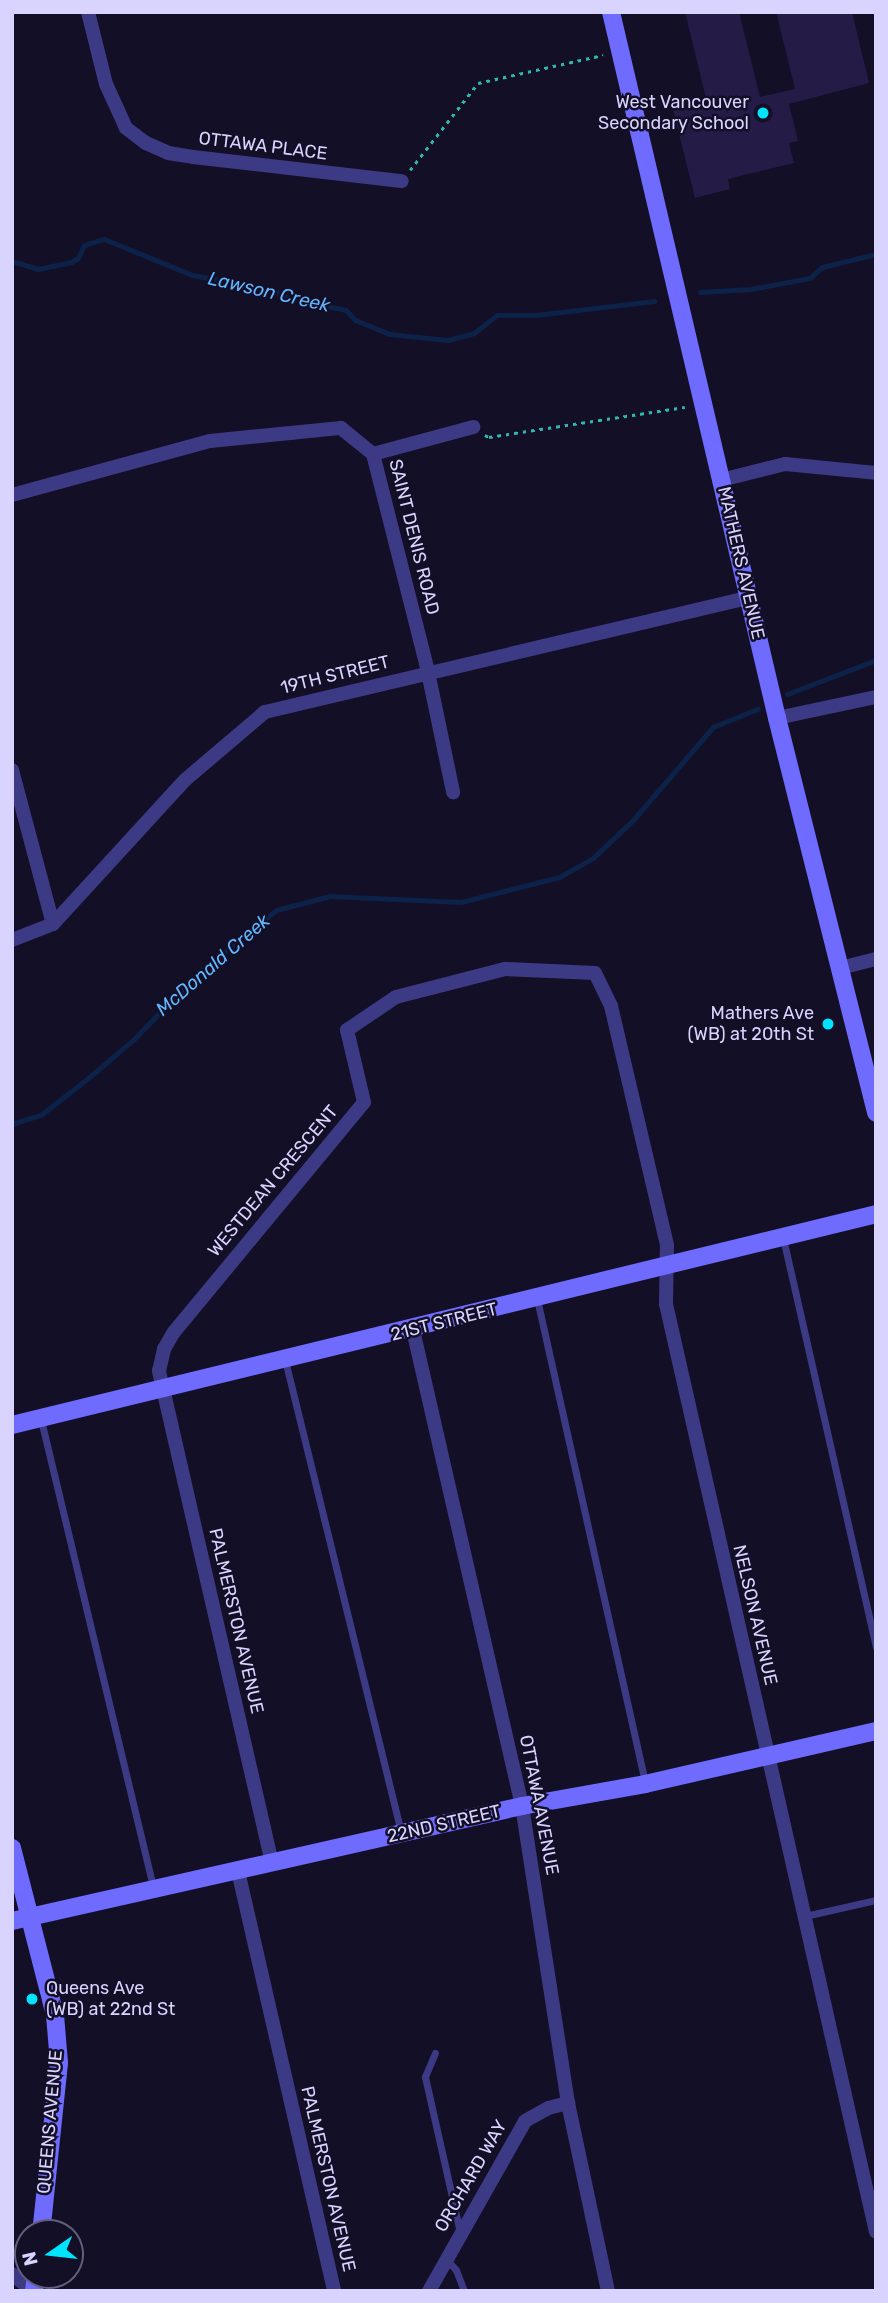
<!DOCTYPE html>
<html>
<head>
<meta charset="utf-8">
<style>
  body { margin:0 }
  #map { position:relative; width:888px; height:2303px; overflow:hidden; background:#130f26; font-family:Rubik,sans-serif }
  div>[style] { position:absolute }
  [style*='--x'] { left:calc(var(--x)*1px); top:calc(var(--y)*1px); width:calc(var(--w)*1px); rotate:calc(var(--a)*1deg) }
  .stream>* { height:5px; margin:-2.5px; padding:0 2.5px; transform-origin:2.5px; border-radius:2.5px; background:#0c2248 }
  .building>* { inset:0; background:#241b47 }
  .path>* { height:2.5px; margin-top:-1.25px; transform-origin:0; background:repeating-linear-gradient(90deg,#2fb8b0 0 3.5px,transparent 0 8.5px) }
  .lane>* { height:7px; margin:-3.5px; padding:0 3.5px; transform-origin:3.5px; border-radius:3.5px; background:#3d3a85 }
  .street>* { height:14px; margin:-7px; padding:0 7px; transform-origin:7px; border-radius:7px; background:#3d3a85 }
  .secondary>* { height:18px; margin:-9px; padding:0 9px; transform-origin:9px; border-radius:9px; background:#6f6bff }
  .dots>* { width:19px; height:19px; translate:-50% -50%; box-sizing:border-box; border:4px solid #130f26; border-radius:50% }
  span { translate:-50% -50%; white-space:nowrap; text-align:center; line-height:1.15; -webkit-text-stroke:5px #130f26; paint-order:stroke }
  .poi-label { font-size:18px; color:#d9d4ff }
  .right { translate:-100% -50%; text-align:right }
  .left { translate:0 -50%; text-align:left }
  .street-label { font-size:18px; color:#d9d4ff }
  .water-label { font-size:19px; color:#62b6ff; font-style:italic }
  .frame { position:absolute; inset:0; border:14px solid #d9d4ff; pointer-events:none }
  .north { position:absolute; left:14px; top:2219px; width:70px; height:70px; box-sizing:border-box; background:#130f26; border:2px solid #625e7d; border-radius:50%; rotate:256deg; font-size:19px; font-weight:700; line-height:28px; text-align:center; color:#d9d4ff }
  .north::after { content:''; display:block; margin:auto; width:24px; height:32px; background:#00e5ff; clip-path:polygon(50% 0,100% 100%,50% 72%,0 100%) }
</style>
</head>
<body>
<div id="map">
  <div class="stream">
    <i style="--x:12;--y:261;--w:27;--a:17"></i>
    <i style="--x:38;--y:269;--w:34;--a:-12"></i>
    <i style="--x:71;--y:262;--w:8;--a:-30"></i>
    <i style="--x:78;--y:258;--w:14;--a:-65"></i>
    <i style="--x:84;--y:245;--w:21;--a:-17"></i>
    <i style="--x:104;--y:239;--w:95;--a:22.2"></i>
    <i style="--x:192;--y:275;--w:80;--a:10"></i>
    <i style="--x:271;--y:289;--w:19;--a:28"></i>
    <i style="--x:288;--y:298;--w:59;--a:11.7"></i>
    <i style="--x:346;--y:310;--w:13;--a:48"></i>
    <i style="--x:355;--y:320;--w:37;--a:22"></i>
    <i style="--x:389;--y:334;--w:59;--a:5.8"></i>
    <i style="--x:448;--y:340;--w:27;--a:-15"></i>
    <i style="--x:474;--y:333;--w:29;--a:-38"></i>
    <i style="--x:497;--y:315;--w:39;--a:0"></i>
    <i style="--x:536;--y:315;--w:119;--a:-6.8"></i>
    <i style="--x:700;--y:292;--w:51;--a:-3.4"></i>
    <i style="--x:751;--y:289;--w:60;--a:-10.6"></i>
    <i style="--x:810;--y:278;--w:16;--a:-43"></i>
    <i style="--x:822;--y:267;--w:56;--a:-13.5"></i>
    <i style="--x:787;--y:694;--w:95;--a:-20.9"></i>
    <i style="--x:12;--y:1124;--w:32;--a:-18"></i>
    <i style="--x:42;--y:1114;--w:57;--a:-37.9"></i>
    <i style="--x:87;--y:1079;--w:62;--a:-40.4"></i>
    <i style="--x:134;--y:1039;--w:92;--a:-45.9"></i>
    <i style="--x:198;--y:973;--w:100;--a:-38.9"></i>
    <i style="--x:276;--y:910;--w:56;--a:-14.5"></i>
    <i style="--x:330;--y:896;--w:131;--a:2.6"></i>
    <i style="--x:461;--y:902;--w:101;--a:-14.3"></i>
    <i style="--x:559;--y:877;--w:39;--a:-29"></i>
    <i style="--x:593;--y:858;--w:55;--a:-43.5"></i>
    <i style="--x:633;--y:820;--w:123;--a:-49.3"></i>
    <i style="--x:713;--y:727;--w:48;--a:-22.2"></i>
  </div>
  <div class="building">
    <i style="clip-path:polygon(685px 12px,739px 12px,760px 97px,795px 89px,776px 12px,852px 12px,869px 83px,789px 104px,798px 141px,789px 143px,794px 163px,728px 179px,730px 189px,695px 198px,673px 110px,707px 102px)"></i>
  </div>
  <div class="path">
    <i style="--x:410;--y:170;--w:110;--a:-52"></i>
    <i style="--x:478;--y:83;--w:128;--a:-12.6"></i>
    <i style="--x:485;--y:435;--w:4;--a:27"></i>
    <i style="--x:489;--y:437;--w:198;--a:-8.7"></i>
  </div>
  <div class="lane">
    <i style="--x:783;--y:1238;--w:420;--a:77.2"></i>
    <i style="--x:537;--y:1299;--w:497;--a:77.4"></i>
    <i style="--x:285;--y:1360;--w:486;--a:76.2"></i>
    <i style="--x:41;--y:1420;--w:481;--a:76.5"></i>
    <i style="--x:805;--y:1916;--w:73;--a:-12.7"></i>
    <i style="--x:435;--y:2053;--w:26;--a:113"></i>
    <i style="--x:425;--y:2077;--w:159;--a:77.3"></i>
    <i style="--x:447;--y:2260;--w:13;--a:48"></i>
    <i style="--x:456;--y:2270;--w:22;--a:69"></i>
  </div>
  <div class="street">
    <i style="--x:88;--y:12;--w:74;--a:76"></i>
    <i style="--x:106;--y:84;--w:48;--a:65.6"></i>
    <i style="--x:126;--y:128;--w:25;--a:37"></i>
    <i style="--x:146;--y:143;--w:24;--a:24"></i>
    <i style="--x:168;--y:153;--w:25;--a:9"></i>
    <i style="--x:193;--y:157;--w:210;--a:6.6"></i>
    <i style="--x:373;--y:454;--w:104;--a:-15.1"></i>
    <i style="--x:721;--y:480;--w:66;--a:-14"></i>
    <i style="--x:785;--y:464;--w:91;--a:5.6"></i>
    <i style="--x:12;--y:495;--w:205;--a:-15.3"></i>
    <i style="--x:210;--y:441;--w:132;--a:-5.7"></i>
    <i style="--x:341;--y:428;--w:41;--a:39.1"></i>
    <i style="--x:373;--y:454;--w:225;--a:75.8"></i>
    <i style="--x:428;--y:672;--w:123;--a:78.2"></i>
    <i style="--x:777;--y:718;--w:101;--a:-12"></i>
    <i style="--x:12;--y:770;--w:159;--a:75.1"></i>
    <i style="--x:12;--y:940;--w:44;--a:-21.3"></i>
    <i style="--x:53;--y:924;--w:195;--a:-47.5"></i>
    <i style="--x:185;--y:780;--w:105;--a:-40.4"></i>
    <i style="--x:265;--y:712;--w:497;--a:-13.3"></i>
    <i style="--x:840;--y:968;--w:37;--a:-14"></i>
    <i style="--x:413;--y:1330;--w:488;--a:77.1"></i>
    <i style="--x:522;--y:1806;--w:301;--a:81.2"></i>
    <i style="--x:568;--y:2103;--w:192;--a:78"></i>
    <i style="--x:272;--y:1863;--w:505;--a:-102.94"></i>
    <i style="--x:159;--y:1371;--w:23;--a:-77"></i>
    <i style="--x:164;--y:1349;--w:20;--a:-60"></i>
    <i style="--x:174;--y:1332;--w:298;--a:-50.4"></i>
    <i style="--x:364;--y:1102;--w:74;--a:-103.3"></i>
    <i style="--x:347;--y:1030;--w:59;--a:-34"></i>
    <i style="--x:396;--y:997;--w:113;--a:-14.4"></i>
    <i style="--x:505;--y:969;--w:90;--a:2.5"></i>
    <i style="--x:595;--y:973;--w:37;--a:64"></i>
    <i style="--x:611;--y:1006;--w:245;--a:76.8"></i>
    <i style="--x:667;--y:1245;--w:59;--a:91"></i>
    <i style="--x:666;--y:1304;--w:951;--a:77.25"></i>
    <i style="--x:238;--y:1871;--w:431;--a:77.1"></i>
    <i style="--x:12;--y:2274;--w:27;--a:39"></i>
    <i style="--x:429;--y:2291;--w:195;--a:-60.5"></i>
    <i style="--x:525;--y:2121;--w:26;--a:-29"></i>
    <i style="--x:548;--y:2108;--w:21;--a:-14"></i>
  </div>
  <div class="secondary">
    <i style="--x:611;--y:12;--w:725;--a:76.77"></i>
    <i style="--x:777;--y:718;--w:407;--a:75.9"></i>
    <i style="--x:12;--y:1425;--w:889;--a:-13.72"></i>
    <i style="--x:12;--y:1848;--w:172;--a:75.6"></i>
    <i style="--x:55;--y:2015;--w:48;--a:85.2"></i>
    <i style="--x:59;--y:2063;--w:171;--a:96"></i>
    <i style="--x:12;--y:1921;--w:523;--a:-12.71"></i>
    <i style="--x:522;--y:1806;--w:125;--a:-10.1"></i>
    <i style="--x:645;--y:1784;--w:237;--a:-12.9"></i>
    <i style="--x:34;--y:2291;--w:16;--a:-83"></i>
  </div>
  <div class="dots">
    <i style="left:763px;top:113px;background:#00e5ff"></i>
    <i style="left:828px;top:1024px;background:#00e5ff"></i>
    <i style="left:32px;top:1999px;background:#00e5ff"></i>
  </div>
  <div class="poi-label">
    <span class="right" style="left:749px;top:113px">West Vancouver<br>Secondary School</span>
    <span class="right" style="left:814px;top:1024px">Mathers Ave<br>(WB) at 20th St</span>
    <span class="left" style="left:46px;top:1999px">Queens Ave<br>(WB) at 22nd St</span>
  </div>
  <div class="street-label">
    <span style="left:263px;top:146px;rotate:7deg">OTTAWA PLACE</span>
    <span style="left:414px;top:537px;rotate:76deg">SAINT DENIS ROAD</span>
    <span style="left:741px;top:563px;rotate:77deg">MATHERS AVENUE</span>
    <span style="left:335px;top:675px;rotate:-14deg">19TH STREET</span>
    <span style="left:273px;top:1181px;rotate:-50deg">WESTDEAN CRESCENT</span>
    <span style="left:444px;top:1322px;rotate:-14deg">21ST STREET</span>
    <span style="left:755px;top:1615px;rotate:77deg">NELSON AVENUE</span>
    <span style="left:236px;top:1621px;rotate:77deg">PALMERSTON AVENUE</span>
    <span style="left:539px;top:1805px;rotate:79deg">OTTAWA AVENUE</span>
    <span style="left:444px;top:1824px;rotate:-13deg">22ND STREET</span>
    <span style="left:50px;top:2122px;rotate:-85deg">QUEENS AVENUE</span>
    <span style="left:471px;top:2176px;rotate:-60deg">ORCHARD WAY</span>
    <span style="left:328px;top:2179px;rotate:77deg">PALMERSTON AVENUE</span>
  </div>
  <div class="water-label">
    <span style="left:269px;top:292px;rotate:13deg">Lawson Creek</span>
    <span style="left:213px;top:965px;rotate:-41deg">McDonald Creek</span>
  </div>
  <div class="frame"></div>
  <div class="north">N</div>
</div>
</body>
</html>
